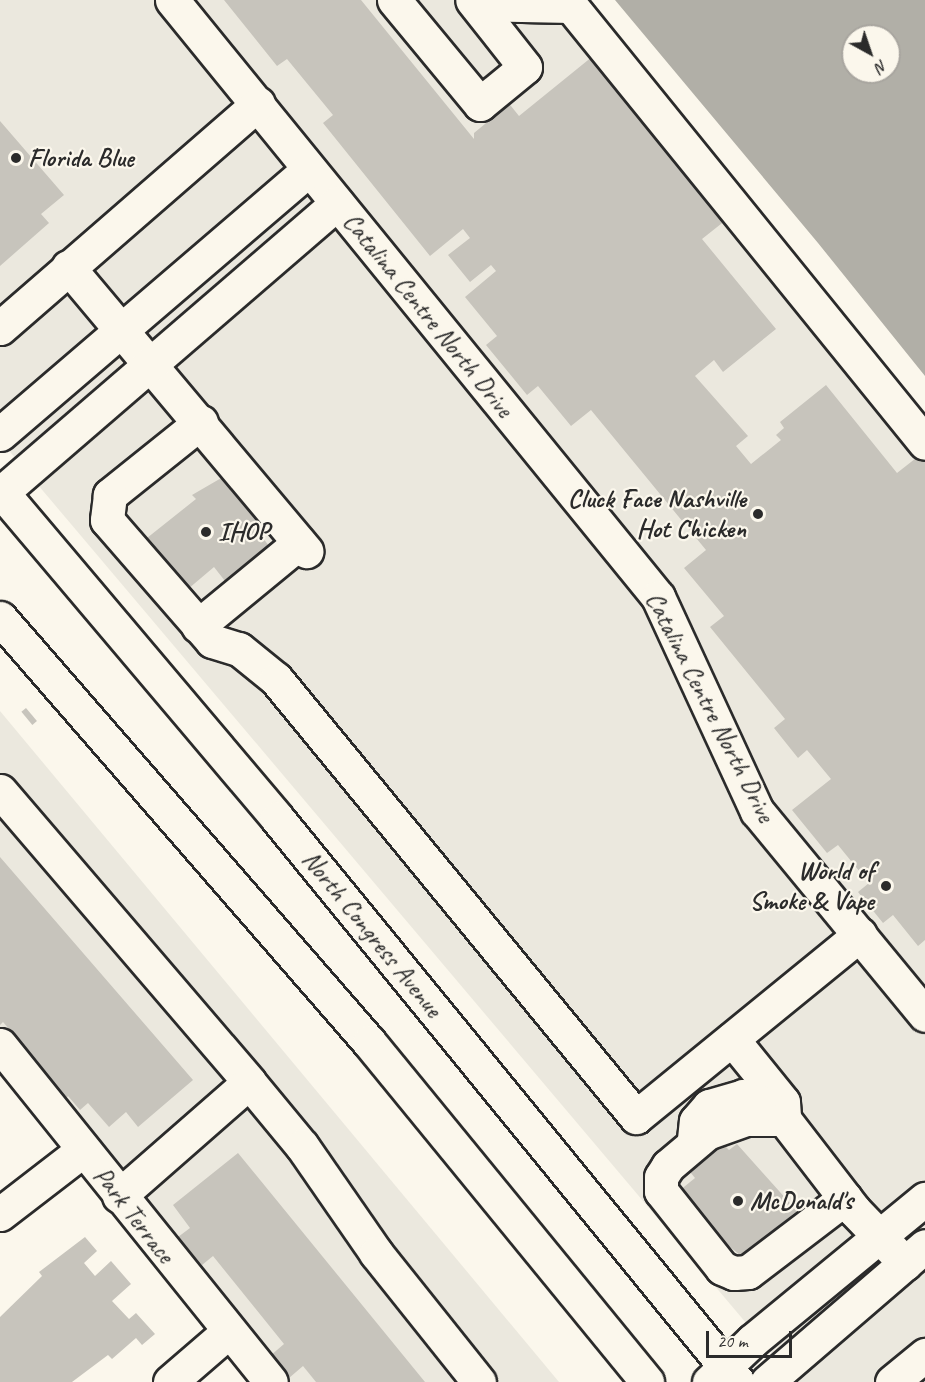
<!DOCTYPE html>
<html>
<head>
<meta charset="utf-8">
<style>
  body { margin:0 }
  #map { position:relative; width:925px; height:1382px; overflow:hidden; background:#fbf7ec; font-family:Caveat,sans-serif }
  div>[style] { position:absolute }
  [style*='--x'] { left:calc(var(--x)*1px); top:calc(var(--y)*1px); width:calc(var(--w)*1px); rotate:calc(var(--a)*1deg) }
  .built>* { inset:0; background:#ebe8de }
  .water>* { inset:0; background:#b1afa7 }
  .building>* { inset:0; background:#c7c4bc; transform-origin:0 0 }
  .roads { filter:drop-shadow(2px 0 #2b2b2b) drop-shadow(-2px 0 #2b2b2b) drop-shadow(0 2px #2b2b2b) drop-shadow(0 -2px #2b2b2b) }
  .minor>* { height:33px; margin:-16.5px; padding:0 16.5px; transform-origin:16.5px; border-radius:16.5px; background:#fbf7ec }
  .major>* { height:33px; margin:-16.5px; padding:0 16.5px; transform-origin:16.5px; border-radius:16.5px; background:#fbf7ec }
  .dots>* { width:16px; height:16px; translate:-50% -50%; box-sizing:border-box; border:3px solid #fbf7ec; border-radius:50% }
  span { translate:-50% -50%; white-space:nowrap; text-align:center; line-height:1.15; -webkit-text-stroke:4.5px #fbf7ec; paint-order:stroke }
  .poi-label { font-size:26px; color:#2b2b2b; font-weight:700 }
  .left { translate:0 -50%; text-align:left }
  .right { translate:-100% -50%; text-align:right }
  .street-label { font-size:26px; color:#2b2b2b }
  .north { position:absolute; left:841px; top:24px; width:60px; height:60px; box-sizing:border-box; background:#fbf7ec; border:2px solid #a8a59f; border-radius:50%; rotate:140deg; font-size:16px; font-weight:700; line-height:24px; text-align:center; color:#2b2b2b }
  .north::after { content:''; display:block; margin:auto; width:21px; height:27px; background:#2b2b2b; clip-path:polygon(50% 0,100% 100%,50% 72%,0 100%) }
  .scale { position:absolute; left:706px; top:1331px; width:86px; height:27px; box-sizing:border-box; border:3px solid #2b2b2b; border-top:0; padding-left:8px; font-size:18px; line-height:21px; white-space:nowrap; color:#2b2b2b; -webkit-text-stroke:4px #fbf7ec; paint-order:stroke }
</style>
</head>
<body>
<div id="map">
  <div class="built">
    <i style="clip-path:polygon(0 0,583px 0,925px 416px,925px 1382px,796px 1382px,0 440px)"></i>
    <i style="clip-path:polygon(0 711px,559px 1382px,290px 1382px,163px 1231px,0 1029px)"></i>
  </div>
  <div class="water">
    <i style="clip-path:polygon(evenodd,615px 0,925px 0,925px 376px,818px 243px,615px 0,853px 36px,889px 36px,889px 72px,853px 72px,853px 36px)"></i>
  </div>
  <div class="building">
    <i style="clip-path:polygon(224px 0,361px 0,474px 139px,474px 133px,491px 119px,489px 116px,507px 101px,519px 116px,598px 52px,731px 216px,702px 239px,776px 329px,723px 372px,714px 360px,695px 376px,748px 436px,736px 446px,751px 464px,781px 440px,776px 435px,784px 428px,780px 422px,826px 385px,897px 473px,925px 451px,925px 940px,918px 946px,893px 915px,883px 923px,858px 892px,869px 883px,838px 845px,827px 853px,792px 810px,831px 779px,807px 750px,798px 758px,774px 728px,785px 719px,710px 627px,724px 616px,684px 568px,706px 550px,591px 410px,571px 426px,538px 386px,527px 395px,486px 345px,497px 336px,465px 297px,496px 271px,491px 265px,470px 282px,448px 255px,470px 238px,463px 229px,430px 256px,323px 123px,333px 115px,287px 59px,277px 66px)"></i>
    <i style="clip-path:polygon(0 121px,64px 195px,41px 214px,49px 223px,0 266px)"></i>
    <i style="clip-path:polygon(223px 477px,258px 520px,253px 525px,269px 546px,225px 581px,214px 567px,188px 589px,147px 538px,196px 499px,192px 495px)"></i>
    <i style="left:26px;top:708px;width:17px;height:6px;rotate:50deg"></i>
    <i style="clip-path:polygon(0 857px,193px 1080px,138px 1127px,126px 1112px,109px 1127px,88px 1103px,80px 1110px,68px 1096px,65px 1100px,36px 1059px,33px 1061px,21px 1048px,24px 1046px,3px 1022px,0 1025px)"></i>
    <i style="clip-path:polygon(719px 1140px,729px 1150px,737px 1144px,797px 1211px,741px 1256px,729px 1246px,723px 1251px,679px 1191px,695px 1178px,686px 1167px)"></i>
    <i style="clip-path:polygon(238px 1153px,425px 1382px,316px 1382px,303px 1366px,289px 1378px,270px 1356px,284px 1344px,213px 1256px,202px 1265px,178px 1237px,190px 1228px,173px 1205px)"></i>
    <i style="clip-path:polygon(85px 1237px,97px 1251px,84px 1263px,95px 1276px,111px 1261px,131px 1284px,112px 1301px,129px 1319px,136px 1313px,155px 1334px,142px 1345px,136px 1338px,112px 1359px,108px 1355px,72px 1382px,0 1382px,0 1317px,42px 1276px,39px 1272px)"></i>
  </div>
  <div class="roads">
    <div class="minor">
      <i style="--x:172;--y:0;--w:770;--a:50.85"></i>
      <i style="--x:658;--y:597;--w:236;--a:65.2"></i>
      <i style="--x:757;--y:811;--w:264;--a:50.5"></i>
      <i style="--x:394;--y:0;--w:135;--a:50.4"></i>
      <i style="--x:480;--y:104;--w:58;--a:-39.4"></i>
      <i style="--x:525;--y:67;--w:85;--a:-128.3"></i>
      <i style="--x:476;--y:4;--w:95;--a:1.2"></i>
      <i style="--x:571;--y:6;--w:562;--a:50.99"></i>
      <i style="--x:68;--y:267;--w:371;--a:50"></i>
      <i style="--x:0;--y:328;--w:342;--a:-41"></i>
      <i style="--x:201;--y:422;--w:117;--a:141.3"></i>
      <i style="--x:110;--y:495;--w:25;--a:97"></i>
      <i style="--x:107;--y:520;--w:160;--a:49"></i>
      <i style="--x:212;--y:641;--w:28;--a:17"></i>
      <i style="--x:239;--y:649;--w:48;--a:39"></i>
      <i style="--x:276;--y:679;--w:567;--a:50.58"></i>
      <i style="--x:636;--y:1117;--w:289;--a:-39.2"></i>
      <i style="--x:0;--y:434;--w:407;--a:-40.6"></i>
      <i style="--x:0;--y:494;--w:445;--a:-40.8"></i>
      <i style="--x:198;--y:626;--w:131;--a:-39.4"></i>
      <i style="--x:0;--y:791;--w:383;--a:49.4"></i>
      <i style="--x:732;--y:1039;--w:81;--a:51"></i>
      <i style="--x:783;--y:1102;--w:15;--a:86"></i>
      <i style="--x:0;--y:1045;--w:432;--a:51.2"></i>
      <i style="--x:784;--y:1119;--w:38;--a:180"></i>
      <i style="--x:746;--y:1119;--w:41;--a:160.3"></i>
      <i style="--x:707;--y:1133;--w:51;--a:139.8"></i>
      <i style="--x:668;--y:1166;--w:13;--a:122"></i>
      <i style="--x:661;--y:1177;--w:14;--a:90"></i>
      <i style="--x:661;--y:1191;--w:98;--a:51.6"></i>
      <i style="--x:722;--y:1268;--w:13;--a:23"></i>
      <i style="--x:734;--y:1273;--w:14;--a:-4"></i>
      <i style="--x:748;--y:1272;--w:122;--a:-37.3"></i>
      <i style="--x:694;--y:1139;--w:18;--a:-84"></i>
      <i style="--x:696;--y:1121;--w:20;--a:-49"></i>
      <i style="--x:709;--y:1106;--w:35;--a:-16"></i>
      <i style="--x:743;--y:1096;--w:17;--a:17"></i>
      <i style="--x:759;--y:1101;--w:31;--a:36"></i>
      <i style="--x:784;--y:1119;--w:115;--a:52.4"></i>
      <i style="--x:854;--y:1210;--w:74;--a:46.1"></i>
      <i style="--x:119;--y:1196;--w:173;--a:-41.2"></i>
      <i style="--x:249;--y:1082;--w:83;--a:50.4"></i>
      <i style="--x:302;--y:1146;--w:130;--a:55.3"></i>
      <i style="--x:376;--y:1253;--w:165;--a:51.4"></i>
      <i style="--x:0;--y:1214;--w:105;--a:-37.6"></i>
      <i style="--x:170;--y:1382;--w:77;--a:-40.8"></i>
      <i style="--x:709;--y:1382;--w:59;--a:-43.6"></i>
      <i style="--x:752;--y:1341;--w:224;--a:-39.4"></i>
      <i style="--x:767;--y:1382;--w:208;--a:-40.7"></i>
      <i style="--x:892;--y:1382;--w:43;--a:-39.3"></i>
    </div>
    <div class="major">
      <i style="--x:0;--y:490;--w:429;--a:49.8"></i>
      <i style="--x:277;--y:818;--w:728;--a:50.74"></i>
      <i style="--x:0;--y:618;--w:562;--a:48.97"></i>
      <i style="--x:369;--y:1042;--w:439;--a:50.7"></i>
    </div>
  </div>
  <div class="dots">
    <i style="left:16px;top:158px;background:#2b2b2b"></i>
    <i style="left:758px;top:514px;background:#2b2b2b"></i>
    <i style="left:206px;top:532px;background:#2b2b2b"></i>
    <i style="left:886px;top:886px;background:#2b2b2b"></i>
    <i style="left:738px;top:1201px;background:#2b2b2b"></i>
  </div>
  <div class="poi-label">
    <span class="left" style="left:28px;top:158px">Florida Blue</span>
    <span class="right" style="left:746px;top:514px">Cluck Face Nashville<br>Hot Chicken</span>
    <span class="left" style="left:218px;top:532px">IHOP</span>
    <span class="right" style="left:874px;top:886px">World of<br>Smoke &amp; Vape</span>
    <span class="left" style="left:750px;top:1201px">McDonald's</span>
  </div>
  <div class="street-label">
    <span style="left:428px;top:315px;rotate:51deg">Catalina Centre North Drive</span>
    <span style="left:710px;top:707px;rotate:63deg">Catalina Centre North Drive</span>
    <span style="left:372px;top:934px;rotate:51deg">North Congress Avenue</span>
    <span style="left:134px;top:1215px;rotate:52deg">Park Terrace</span>
  </div>
  <div class="north">N</div>
  <div class="scale">20 m</div>
</div>
</body>
</html>
